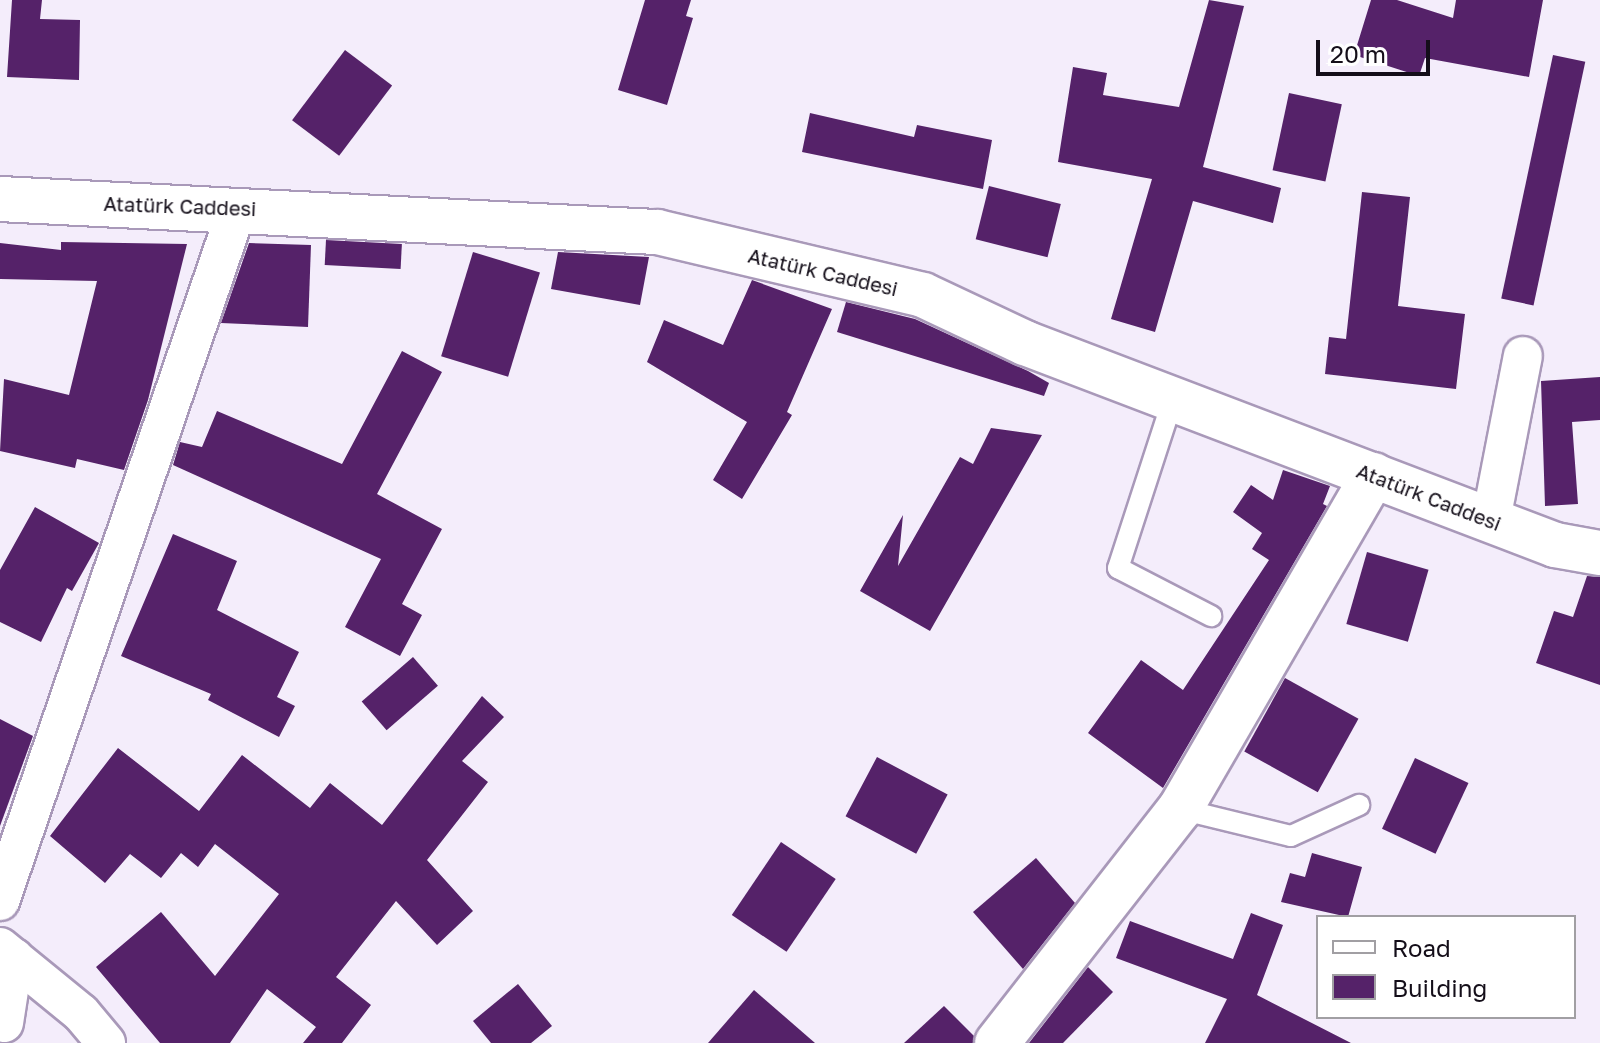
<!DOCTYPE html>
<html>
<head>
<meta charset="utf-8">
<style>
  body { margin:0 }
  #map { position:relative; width:1600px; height:1043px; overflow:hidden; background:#f4edfb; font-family:"Golos Text",sans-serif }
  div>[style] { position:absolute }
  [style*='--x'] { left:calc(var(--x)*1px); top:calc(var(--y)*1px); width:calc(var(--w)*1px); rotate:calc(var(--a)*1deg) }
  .building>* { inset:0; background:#552269; transform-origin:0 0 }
  .roads { filter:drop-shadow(2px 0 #a999b9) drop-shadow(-2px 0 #a999b9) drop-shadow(0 2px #a999b9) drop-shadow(0 -2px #a999b9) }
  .lane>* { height:20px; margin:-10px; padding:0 10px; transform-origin:10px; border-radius:10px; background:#fff }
  .street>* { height:38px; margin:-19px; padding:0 19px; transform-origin:19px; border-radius:19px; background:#fff }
  .secondary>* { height:44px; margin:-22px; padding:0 22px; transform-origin:22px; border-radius:22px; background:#fff }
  span { translate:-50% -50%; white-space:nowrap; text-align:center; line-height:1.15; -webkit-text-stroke:8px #fff; paint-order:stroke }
  .street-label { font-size:20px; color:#140e19 }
  .legend { position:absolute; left:1316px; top:915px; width:260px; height:104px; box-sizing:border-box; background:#fff; border:2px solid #a19fa3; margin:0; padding:10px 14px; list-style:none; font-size:24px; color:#140e19 }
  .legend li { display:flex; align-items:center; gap:16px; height:40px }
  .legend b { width:40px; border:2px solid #a19fa3 }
  .scale { position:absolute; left:1316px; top:40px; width:114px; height:36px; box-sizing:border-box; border:4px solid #140e19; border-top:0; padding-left:10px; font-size:24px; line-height:28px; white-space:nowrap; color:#140e19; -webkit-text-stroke:6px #fff; paint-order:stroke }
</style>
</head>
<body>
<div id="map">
  <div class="building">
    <i style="clip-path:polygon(12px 0,42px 0,40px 19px,80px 20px,79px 80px,7px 77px)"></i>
    <i style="clip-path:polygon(645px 0,691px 0,686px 16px,693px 18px,667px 105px,618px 90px)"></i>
    <i style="clip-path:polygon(1209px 0,1244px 6px,1203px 167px,1281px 188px,1273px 223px,1193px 201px,1155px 332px,1111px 319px,1152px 179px,1058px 162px,1073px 67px,1107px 73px,1103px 95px,1179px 107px)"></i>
    <i style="clip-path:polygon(1371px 0,1397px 0,1453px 18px,1456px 0,1543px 0,1529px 77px,1425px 58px,1419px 76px,1354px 55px)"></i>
    <i style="left:345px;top:50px;width:59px;height:88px;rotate:37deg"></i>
    <i style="left:1553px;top:55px;width:33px;height:249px;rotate:12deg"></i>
    <i style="left:1289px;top:93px;width:54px;height:79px;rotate:12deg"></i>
    <i style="clip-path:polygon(810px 113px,914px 137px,917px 125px,992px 140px,983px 189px,802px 152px)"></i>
    <i style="left:989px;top:186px;width:74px;height:55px;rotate:14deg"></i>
    <i style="clip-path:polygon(1362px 192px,1410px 197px,1398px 306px,1465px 314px,1456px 389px,1325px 374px,1329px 337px,1346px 339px)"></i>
    <i style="left:326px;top:240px;width:76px;height:25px;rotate:3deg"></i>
    <i style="clip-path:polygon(61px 242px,187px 244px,148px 400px,124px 470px,77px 459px,75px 468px,0 451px,4px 379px,69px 395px,97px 281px,0 279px,0 243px,61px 250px)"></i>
    <i style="clip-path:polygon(249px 243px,311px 245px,308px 327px,221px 323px)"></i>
    <i style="left:473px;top:252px;width:70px;height:109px;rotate:17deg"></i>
    <i style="clip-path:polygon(558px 252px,649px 257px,640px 305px,551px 289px)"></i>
    <i style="clip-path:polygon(752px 280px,832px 309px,787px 412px,792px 415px,742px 499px,713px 480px,747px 422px,647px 362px,664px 320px,723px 345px)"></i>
    <i style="clip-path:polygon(846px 302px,915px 319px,1028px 371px,1049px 383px,1044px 396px,837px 332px)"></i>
    <i style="clip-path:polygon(402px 351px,442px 372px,377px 494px,442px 529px,402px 604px,422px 615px,400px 656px,345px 627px,381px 559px,173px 465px,180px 442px,202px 447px,217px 411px,342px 464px)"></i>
    <i style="clip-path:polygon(1600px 377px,1600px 420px,1572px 422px,1578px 504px,1545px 506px,1541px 381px)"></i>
    <i style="clip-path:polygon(991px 428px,1042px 435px,930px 631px,860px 591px,903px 515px,898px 566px,960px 457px,973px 464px)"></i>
    <i style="clip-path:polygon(1283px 470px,1330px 486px,1323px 504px,1327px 506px,1163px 788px,1088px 733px,1141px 660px,1183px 690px,1269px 560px,1252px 549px,1262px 533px,1233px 512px,1251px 485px,1273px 500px)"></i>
    <i style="clip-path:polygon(35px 507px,99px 543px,72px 591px,67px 588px,41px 642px,0 622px,0 570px)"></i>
    <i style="clip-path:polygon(173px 534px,237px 561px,217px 610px,299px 652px,277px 697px,295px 706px,279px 737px,208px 700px,211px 694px,121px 656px)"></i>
    <i style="left:1367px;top:552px;width:64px;height:75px;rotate:16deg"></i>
    <i style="clip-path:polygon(1587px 576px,1600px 577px,1600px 685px,1536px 663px,1554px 611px,1573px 617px)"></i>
    <i style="left:413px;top:657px;width:38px;height:68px;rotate:49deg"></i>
    <i style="left:1285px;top:678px;width:84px;height:84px;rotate:29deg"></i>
    <i style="clip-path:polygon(482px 696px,504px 717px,462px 761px,488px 782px,427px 860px,473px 911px,437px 945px,396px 901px,336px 977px,371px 1005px,342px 1043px,303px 1043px,316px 1027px,267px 989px,230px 1043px,160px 1043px,96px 967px,161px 912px,215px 976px,279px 894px,215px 844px,198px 867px,181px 853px,161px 878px,130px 854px,105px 883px,50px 836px,118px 748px,199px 811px,242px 755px,310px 808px,330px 783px,382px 825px)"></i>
    <i style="clip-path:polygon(0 719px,33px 736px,0 826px)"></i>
    <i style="left:877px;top:757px;width:80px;height:67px;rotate:28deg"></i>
    <i style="left:1415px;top:758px;width:59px;height:78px;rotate:25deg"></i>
    <i style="left:781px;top:842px;width:66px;height:88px;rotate:34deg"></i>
    <i style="clip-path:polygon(1312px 853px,1362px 867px,1348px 917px,1281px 902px,1290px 873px,1305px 877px)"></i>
    <i style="clip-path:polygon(1036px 858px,1075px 903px,1023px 969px,973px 912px)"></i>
    <i style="clip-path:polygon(1251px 913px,1283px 925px,1257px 995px,1351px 1043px,1205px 1043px,1227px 999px,1116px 958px,1130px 921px,1233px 959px)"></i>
    <i style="clip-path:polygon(1088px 967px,1113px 992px,1063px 1043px,1029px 1043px)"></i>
    <i style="clip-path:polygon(518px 984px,552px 1026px,531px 1043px,491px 1043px,473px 1021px)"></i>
    <i style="clip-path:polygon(754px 990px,815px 1043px,708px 1043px)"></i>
    <i style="clip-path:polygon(944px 1006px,974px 1036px,973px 1043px,904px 1043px)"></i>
  </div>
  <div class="roads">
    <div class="lane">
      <i style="--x:1173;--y:399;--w:178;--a:108"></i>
      <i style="--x:1118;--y:568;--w:105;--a:27.3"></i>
      <i style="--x:1180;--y:809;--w:114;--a:13.7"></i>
      <i style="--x:1291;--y:836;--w:75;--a:-24.5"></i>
    </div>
    <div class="street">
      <i style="--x:1491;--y:520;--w:167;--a:-79"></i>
      <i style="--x:0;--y:901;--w:731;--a:-71.09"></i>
      <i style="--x:0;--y:947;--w:104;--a:39.2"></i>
      <i style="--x:81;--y:1013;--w:39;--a:50"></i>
      <i style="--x:4;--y:1023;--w:66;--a:-81.3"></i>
    </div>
    <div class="secondary">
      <i style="--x:0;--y:199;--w:658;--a:2.88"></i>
      <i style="--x:657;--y:232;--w:273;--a:13.3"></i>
      <i style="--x:923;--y:295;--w:113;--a:25.2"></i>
      <i style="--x:1025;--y:343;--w:567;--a:20.86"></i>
      <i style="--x:1555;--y:545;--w:46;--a:10.1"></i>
      <i style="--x:997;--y:1043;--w:297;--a:-52"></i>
      <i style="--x:1180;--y:809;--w:386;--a:-59.9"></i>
    </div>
  </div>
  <div class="street-label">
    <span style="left:180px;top:206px;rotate:2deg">Atatürk Caddesi</span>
    <span style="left:823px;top:272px;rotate:13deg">Atatürk Caddesi</span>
    <span style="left:1429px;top:497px;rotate:21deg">Atatürk Caddesi</span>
  </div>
  <ul class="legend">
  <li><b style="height:10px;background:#fff"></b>Road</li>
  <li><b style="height:22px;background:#552269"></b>Building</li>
  </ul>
  <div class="scale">20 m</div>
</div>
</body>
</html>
